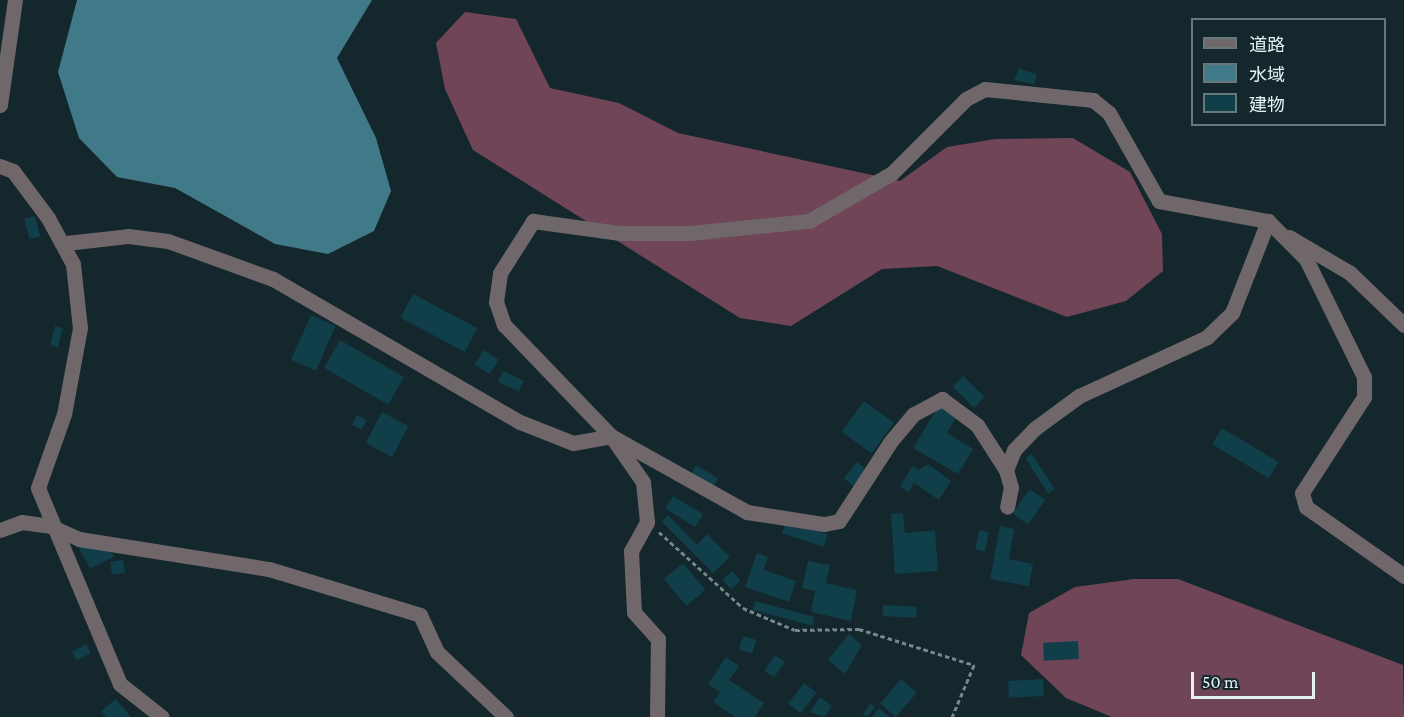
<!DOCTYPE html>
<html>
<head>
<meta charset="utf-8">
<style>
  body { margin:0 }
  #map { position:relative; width:1404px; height:717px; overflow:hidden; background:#13272c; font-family:"Crimson Pro","Noto Sans JP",serif }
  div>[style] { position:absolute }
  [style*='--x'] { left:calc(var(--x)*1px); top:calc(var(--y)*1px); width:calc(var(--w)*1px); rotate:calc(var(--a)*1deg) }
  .forest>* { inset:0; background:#704557 }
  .water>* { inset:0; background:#407988 }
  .building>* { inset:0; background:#103e49; transform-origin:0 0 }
  .path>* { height:3px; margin-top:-1.5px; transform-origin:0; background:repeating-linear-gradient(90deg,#77878b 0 4.5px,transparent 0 7.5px) }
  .street>* { height:15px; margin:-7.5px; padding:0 7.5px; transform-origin:7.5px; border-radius:7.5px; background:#70676a }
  span { translate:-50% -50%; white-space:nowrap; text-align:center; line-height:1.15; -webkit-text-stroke:4.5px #13272c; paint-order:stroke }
  .legend { position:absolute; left:1191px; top:18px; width:195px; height:108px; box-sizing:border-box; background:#13272c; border:2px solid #67787c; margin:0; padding:8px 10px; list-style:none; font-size:18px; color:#e4f1f4 }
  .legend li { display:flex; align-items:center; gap:12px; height:30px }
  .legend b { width:30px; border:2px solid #67787c }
  .scale { position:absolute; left:1191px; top:672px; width:124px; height:27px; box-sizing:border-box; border:3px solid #e4f1f4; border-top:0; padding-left:8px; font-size:18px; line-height:21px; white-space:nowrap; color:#e4f1f4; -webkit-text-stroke:4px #13272c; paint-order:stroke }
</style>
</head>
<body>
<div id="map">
  <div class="forest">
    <i style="clip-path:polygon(465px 12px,516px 19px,550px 88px,619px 103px,678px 133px,900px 181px,947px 147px,995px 139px,1073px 138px,1130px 172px,1162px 234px,1163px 271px,1126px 301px,1067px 317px,937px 266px,882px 269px,791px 326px,740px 318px,473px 150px,445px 89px,436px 43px)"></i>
    <i style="clip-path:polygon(1134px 579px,1178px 579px,1403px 665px,1404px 717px,1112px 717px,1066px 698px,1021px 655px,1029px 613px,1075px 587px)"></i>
  </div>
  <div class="water">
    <i style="clip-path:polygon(77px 0,372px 0,337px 58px,376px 138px,391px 191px,374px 231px,328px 254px,275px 244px,175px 188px,117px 177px,79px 138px,58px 72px)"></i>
  </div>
  <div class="building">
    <i style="clip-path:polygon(1019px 68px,1037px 75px,1034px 84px,1014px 80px)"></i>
    <i style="left:35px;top:216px;width:21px;height:11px;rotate:76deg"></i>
    <i style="left:413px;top:294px;width:73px;height:27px;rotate:28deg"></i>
    <i style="left:311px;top:315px;width:27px;height:49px;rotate:24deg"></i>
    <i style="left:55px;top:326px;width:8px;height:20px;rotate:14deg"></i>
    <i style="left:340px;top:340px;width:74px;height:32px;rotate:30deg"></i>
    <i style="left:484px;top:350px;width:18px;height:17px;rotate:34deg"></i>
    <i style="left:503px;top:371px;width:23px;height:12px;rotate:25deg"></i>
    <i style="left:963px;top:376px;width:30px;height:15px;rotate:44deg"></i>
    <i style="left:864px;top:401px;width:37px;height:38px;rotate:36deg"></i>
    <i style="clip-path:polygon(940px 404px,958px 414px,947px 433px,973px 449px,958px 474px,913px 448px)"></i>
    <i style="left:382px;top:412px;width:30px;height:35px;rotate:28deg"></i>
    <i style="left:357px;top:415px;width:11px;height:11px;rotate:27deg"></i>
    <i style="left:1222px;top:428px;width:66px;height:19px;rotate:31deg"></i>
    <i style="left:1032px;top:454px;width:42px;height:8px;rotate:57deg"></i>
    <i style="left:857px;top:462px;width:13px;height:21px;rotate:39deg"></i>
    <i style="clip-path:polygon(928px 464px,951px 481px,939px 500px,914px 483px,909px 492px,900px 487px,912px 466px,919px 470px)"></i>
    <i style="left:696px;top:465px;width:26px;height:13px;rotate:31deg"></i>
    <i style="left:1030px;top:489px;width:19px;height:30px;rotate:36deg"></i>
    <i style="left:673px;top:496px;width:35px;height:15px;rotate:31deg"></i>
    <i style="clip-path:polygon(903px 513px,905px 533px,935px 530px,938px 571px,895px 574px,891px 514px)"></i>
    <i style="clip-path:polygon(668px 515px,697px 545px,707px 534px,730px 557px,713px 573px,662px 522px)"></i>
    <i style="left:786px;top:521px;width:44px;height:13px;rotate:18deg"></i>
    <i style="clip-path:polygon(1000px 526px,1014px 529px,1009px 559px,1033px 564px,1029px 586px,990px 579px)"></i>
    <i style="left:979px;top:530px;width:10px;height:20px;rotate:11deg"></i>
    <i style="clip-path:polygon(78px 546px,104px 546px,115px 556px,90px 569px)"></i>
    <i style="clip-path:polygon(757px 553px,768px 557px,764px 570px,796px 581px,789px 602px,745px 587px)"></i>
    <i style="left:123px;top:560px;width:13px;height:13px;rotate:81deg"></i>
    <i style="clip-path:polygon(808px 561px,830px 565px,826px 583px,857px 590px,851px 621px,811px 612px,815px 591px,802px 588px)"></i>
    <i style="left:683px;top:563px;width:35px;height:25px;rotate:50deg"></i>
    <i style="left:732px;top:571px;width:13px;height:13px;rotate:48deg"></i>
    <i style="left:755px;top:601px;width:62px;height:9px;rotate:15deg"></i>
    <i style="left:883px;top:605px;width:34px;height:11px;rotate:3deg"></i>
    <i style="clip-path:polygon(849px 634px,862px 645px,845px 674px,828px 660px)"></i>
    <i style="left:743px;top:636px;width:14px;height:14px;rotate:17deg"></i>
    <i style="left:1078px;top:641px;width:18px;height:35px;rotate:87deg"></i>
    <i style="left:86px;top:644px;width:10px;height:16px;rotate:61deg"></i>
    <i style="left:775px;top:655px;width:12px;height:19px;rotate:35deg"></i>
    <i style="clip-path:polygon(726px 657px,739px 666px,729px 680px,764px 703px,755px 717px,735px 717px,713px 702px,720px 692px,708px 684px)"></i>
    <i style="left:901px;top:679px;width:21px;height:32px;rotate:41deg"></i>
    <i style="left:1043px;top:679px;width:17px;height:35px;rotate:87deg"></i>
    <i style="left:804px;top:683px;width:16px;height:26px;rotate:38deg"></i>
    <i style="clip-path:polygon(820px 697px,832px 706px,824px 717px,810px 712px)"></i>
    <i style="clip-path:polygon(116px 699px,131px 717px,106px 717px,101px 711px)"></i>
    <i style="clip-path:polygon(870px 704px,875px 707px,867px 717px,863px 714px)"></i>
    <i style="clip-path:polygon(879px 708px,890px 717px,872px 717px)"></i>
  </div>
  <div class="path">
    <i style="--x:659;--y:532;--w:113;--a:42.1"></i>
    <i style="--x:743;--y:608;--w:56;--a:22.9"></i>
    <i style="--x:795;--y:630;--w:64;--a:-0.9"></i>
    <i style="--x:859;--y:629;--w:121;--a:17.4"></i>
    <i style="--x:974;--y:665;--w:56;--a:112.9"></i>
  </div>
  <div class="street">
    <i style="--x:0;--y:105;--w:106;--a:-81.9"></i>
    <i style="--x:0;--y:166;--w:14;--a:21"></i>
    <i style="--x:13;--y:171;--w:59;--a:53.3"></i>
    <i style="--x:48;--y:218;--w:52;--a:61.5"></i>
    <i style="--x:73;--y:264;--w:64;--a:83.8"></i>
    <i style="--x:80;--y:328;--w:87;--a:100.5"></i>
    <i style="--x:64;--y:414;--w:78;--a:109.4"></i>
    <i style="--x:38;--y:488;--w:212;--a:67.3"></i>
    <i style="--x:120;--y:684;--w:53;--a:38.2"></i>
    <i style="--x:1289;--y:237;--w:71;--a:30.5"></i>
    <i style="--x:1350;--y:273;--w:75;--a:43.9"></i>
    <i style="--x:66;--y:243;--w:62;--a:-6.4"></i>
    <i style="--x:128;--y:236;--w:40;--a:7.1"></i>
    <i style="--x:168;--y:241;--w:112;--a:19.9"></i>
    <i style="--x:273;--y:279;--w:285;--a:30.1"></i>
    <i style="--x:520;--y:422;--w:57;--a:21.6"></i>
    <i style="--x:573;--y:443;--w:39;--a:-10"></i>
    <i style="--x:611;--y:436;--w:156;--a:29.2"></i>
    <i style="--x:747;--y:512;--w:78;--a:8.9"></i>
    <i style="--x:824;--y:524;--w:15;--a:-11"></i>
    <i style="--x:839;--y:521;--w:95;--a:-57"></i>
    <i style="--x:891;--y:441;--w:35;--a:-50"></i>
    <i style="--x:914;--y:414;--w:32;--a:-28"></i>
    <i style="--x:942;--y:399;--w:44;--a:36.6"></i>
    <i style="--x:977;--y:425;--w:54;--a:57.2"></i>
    <i style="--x:1006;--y:470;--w:18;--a:74"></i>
    <i style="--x:1011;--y:487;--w:20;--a:101"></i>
    <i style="--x:1006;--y:470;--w:22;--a:-68"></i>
    <i style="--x:1014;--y:450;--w:29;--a:-46"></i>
    <i style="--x:1034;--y:429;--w:56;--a:-36.3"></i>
    <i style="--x:1079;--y:396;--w:141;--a:-24.7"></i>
    <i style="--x:1207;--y:337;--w:35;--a:-44"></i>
    <i style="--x:1232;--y:313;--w:99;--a:-68.6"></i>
    <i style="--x:0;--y:530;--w:23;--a:-20"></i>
    <i style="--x:22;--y:522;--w:28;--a:8"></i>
    <i style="--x:50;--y:526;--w:32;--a:24"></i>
    <i style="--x:79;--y:539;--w:192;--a:9"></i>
    <i style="--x:269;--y:569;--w:158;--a:16.9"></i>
    <i style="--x:420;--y:615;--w:41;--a:65.3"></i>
    <i style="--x:437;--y:652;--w:95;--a:43.3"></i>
    <i style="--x:657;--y:717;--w:78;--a:-89.3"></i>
    <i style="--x:658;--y:639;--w:36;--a:-132"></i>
    <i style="--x:634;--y:612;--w:61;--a:-92.8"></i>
    <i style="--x:631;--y:551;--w:33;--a:-61"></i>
    <i style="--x:647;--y:522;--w:40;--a:-95.7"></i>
    <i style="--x:643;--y:482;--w:56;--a:-124.8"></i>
    <i style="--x:611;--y:436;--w:154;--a:-133.9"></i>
    <i style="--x:504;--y:325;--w:24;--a:-109"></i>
    <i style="--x:496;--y:302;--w:29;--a:-82"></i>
    <i style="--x:500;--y:273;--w:62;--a:-57.6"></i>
    <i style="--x:533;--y:221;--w:88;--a:7.9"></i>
    <i style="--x:620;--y:233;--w:70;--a:0"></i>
    <i style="--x:690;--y:233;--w:120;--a:-5.8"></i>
    <i style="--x:809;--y:221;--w:96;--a:-30"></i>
    <i style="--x:892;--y:173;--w:105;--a:-45"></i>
    <i style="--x:966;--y:99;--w:21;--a:-28"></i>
    <i style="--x:985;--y:89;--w:109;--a:5.8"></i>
    <i style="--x:1093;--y:100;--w:21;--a:39"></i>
    <i style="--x:1109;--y:113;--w:101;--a:60.4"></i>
    <i style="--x:1159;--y:201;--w:111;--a:10.4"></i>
    <i style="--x:1268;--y:221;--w:54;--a:45"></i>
    <i style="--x:1306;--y:259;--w:131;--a:63.8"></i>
    <i style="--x:1364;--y:377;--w:20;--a:90"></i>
    <i style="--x:1364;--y:397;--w:114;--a:122.9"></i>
    <i style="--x:1302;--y:493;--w:15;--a:74"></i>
    <i style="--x:1306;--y:507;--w:120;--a:35.1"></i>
  </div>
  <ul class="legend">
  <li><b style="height:8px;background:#70676a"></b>道路</li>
  <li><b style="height:16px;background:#407988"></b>水域</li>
  <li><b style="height:16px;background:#103e49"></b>建物</li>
  </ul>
  <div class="scale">50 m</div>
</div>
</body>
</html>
